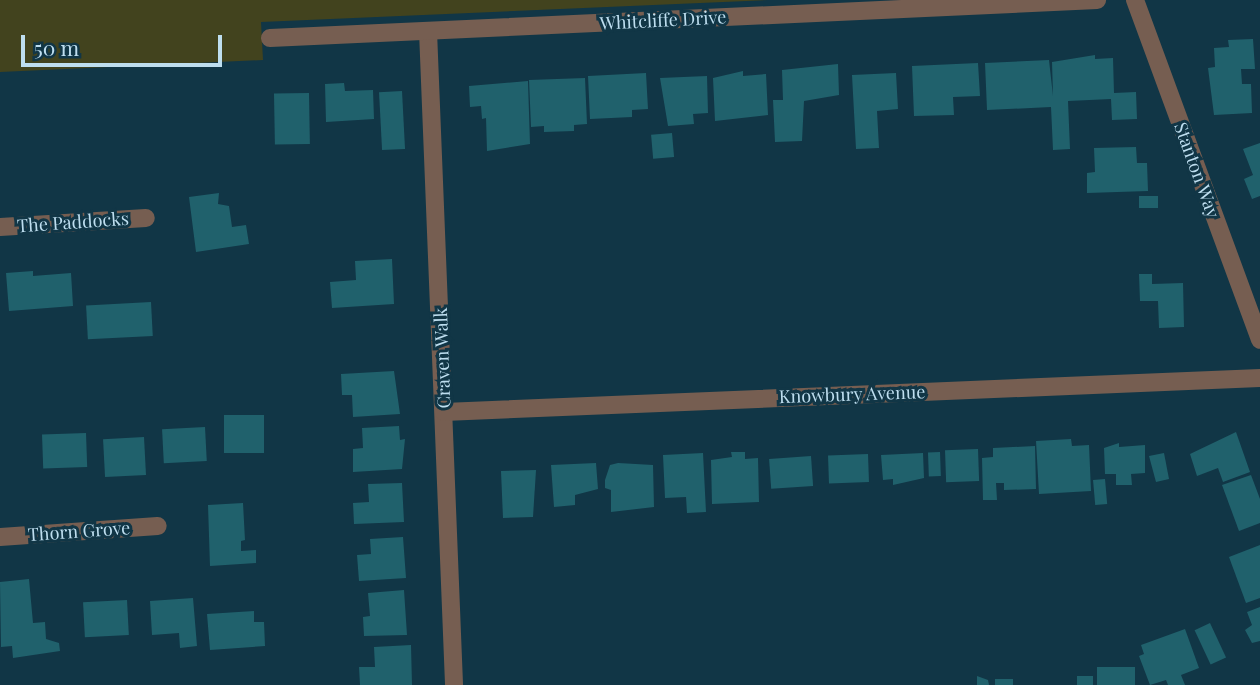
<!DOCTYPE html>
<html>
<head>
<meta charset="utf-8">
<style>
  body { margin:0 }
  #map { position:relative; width:1260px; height:685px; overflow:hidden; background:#113646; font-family:"Playfair Display",serif }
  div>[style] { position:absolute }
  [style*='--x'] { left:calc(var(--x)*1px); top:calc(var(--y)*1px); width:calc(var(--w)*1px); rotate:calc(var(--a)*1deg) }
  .green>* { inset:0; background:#42431e }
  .building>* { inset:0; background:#20616c; transform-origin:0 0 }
  .street>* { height:18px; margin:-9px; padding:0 9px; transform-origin:9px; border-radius:9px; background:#765e51 }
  span { translate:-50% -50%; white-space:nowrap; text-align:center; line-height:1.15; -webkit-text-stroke:6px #113646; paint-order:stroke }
  .street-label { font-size:18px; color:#bedeef }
  .scale { position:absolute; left:21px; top:35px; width:201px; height:32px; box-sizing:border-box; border:4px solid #bedeef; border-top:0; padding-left:9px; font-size:21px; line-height:24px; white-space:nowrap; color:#bedeef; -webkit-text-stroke:5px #113646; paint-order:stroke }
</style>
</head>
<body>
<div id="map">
  <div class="green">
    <i style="clip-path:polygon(0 0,768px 0,261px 22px,263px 60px,0 72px)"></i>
  </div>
  <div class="building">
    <i style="clip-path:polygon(1253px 39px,1255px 69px,1241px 69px,1242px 84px,1251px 84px,1252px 113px,1214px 115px,1208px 68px,1215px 67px,1214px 48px,1229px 47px,1228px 40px)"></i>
    <i style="clip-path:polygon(1095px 55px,1095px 59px,1113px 58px,1114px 93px,1136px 92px,1137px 119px,1112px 120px,1111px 99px,1068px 101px,1070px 149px,1053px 150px,1051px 107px,987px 110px,985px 63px,1049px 60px,1053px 96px,1052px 62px)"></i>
    <i style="clip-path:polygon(978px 63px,980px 96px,953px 97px,954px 115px,914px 116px,912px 66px)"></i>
    <i style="clip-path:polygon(838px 64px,839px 95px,804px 101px,802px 141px,775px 142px,773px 100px,783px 100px,782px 70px)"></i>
    <i style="clip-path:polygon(743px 71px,743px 76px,766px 74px,768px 115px,715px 121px,713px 78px)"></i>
    <i style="clip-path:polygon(646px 73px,648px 109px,632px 110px,632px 117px,590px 119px,588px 76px)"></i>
    <i style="clip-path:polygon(896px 73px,898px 109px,877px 111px,879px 148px,856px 149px,852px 75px)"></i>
    <i style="clip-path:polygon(707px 76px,708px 113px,693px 114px,694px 124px,668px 126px,660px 78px)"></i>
    <i style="clip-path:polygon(585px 78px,587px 124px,574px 125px,574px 131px,544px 132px,544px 126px,531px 127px,529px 80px)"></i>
    <i style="clip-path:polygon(528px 81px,530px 144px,487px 151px,486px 118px,482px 119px,481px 106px,470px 107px,469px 86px)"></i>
    <i style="clip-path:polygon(344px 83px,345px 91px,373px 90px,374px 119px,326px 122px,325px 84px)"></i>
    <i style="left:402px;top:91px;width:58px;height:23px;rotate:87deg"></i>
    <i style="left:309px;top:93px;width:51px;height:35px;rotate:89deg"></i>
    <i style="left:672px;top:133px;width:24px;height:21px;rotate:85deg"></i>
    <i style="clip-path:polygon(1260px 143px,1260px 196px,1252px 199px,1244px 179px,1253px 175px,1243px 149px)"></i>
    <i style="clip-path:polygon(1136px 147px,1137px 163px,1147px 163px,1148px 191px,1087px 193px,1087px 173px,1095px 172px,1094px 148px)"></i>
    <i style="clip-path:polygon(219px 193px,218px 204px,229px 206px,232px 227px,246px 225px,249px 244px,196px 252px,189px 197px)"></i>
    <i style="left:1158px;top:196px;width:12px;height:19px;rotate:90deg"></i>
    <i style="clip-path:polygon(392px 259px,394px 304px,332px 308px,330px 282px,356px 280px,355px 261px)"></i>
    <i style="clip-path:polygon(33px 271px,33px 276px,71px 273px,73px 306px,9px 311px,6px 273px)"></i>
    <i style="clip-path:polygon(1139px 274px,1152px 274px,1152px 284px,1183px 283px,1184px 327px,1159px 328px,1158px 301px,1140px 301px)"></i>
    <i style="left:151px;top:302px;width:34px;height:65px;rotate:87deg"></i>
    <i style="clip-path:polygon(394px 371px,400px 414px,353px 417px,352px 395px,342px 395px,341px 374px)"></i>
    <i style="left:264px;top:415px;width:38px;height:40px;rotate:90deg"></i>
    <i style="clip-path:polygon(399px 426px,400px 440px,405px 439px,402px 469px,353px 472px,353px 449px,363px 448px,362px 428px)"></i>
    <i style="left:205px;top:427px;width:34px;height:43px;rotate:87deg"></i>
    <i style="clip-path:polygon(1236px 432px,1250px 472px,1223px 482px,1218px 468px,1197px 476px,1190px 454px)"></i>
    <i style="left:86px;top:433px;width:34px;height:44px;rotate:88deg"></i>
    <i style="left:144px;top:437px;width:38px;height:41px;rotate:87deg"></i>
    <i style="clip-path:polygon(1071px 439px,1072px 446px,1089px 445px,1091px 491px,1039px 494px,1036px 441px)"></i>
    <i style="clip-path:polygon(1119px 443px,1119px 447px,1145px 445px,1145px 473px,1131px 474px,1132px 485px,1116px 485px,1116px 474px,1105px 474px,1104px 448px)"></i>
    <i style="clip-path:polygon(1035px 446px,1036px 489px,1004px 490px,1004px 483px,996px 483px,997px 500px,983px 500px,982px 458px,993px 457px,993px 448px)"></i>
    <i style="left:978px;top:449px;width:32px;height:33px;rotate:88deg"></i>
    <i style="clip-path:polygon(731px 452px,745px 452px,745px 459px,758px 458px,759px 502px,712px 504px,711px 460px,732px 457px)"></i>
    <i style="left:940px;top:452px;width:24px;height:12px;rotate:88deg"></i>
    <i style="clip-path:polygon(703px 453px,706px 512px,687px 513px,686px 497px,665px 498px,663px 455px)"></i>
    <i style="clip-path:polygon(923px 453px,924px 478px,893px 485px,893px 479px,883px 480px,881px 455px)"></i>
    <i style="clip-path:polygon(1164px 453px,1169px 479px,1156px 482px,1149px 456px)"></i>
    <i style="left:868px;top:454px;width:28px;height:40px;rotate:88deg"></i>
    <i style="left:811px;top:456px;width:30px;height:42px;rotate:86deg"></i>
    <i style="clip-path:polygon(596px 463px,598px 489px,575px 495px,575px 505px,554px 507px,551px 465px)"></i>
    <i style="clip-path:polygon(618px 463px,653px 465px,654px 507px,611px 512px,611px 490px,605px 488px,605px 480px,610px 465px)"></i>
    <i style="clip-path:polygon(536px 470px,533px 517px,503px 518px,501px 471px)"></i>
    <i style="clip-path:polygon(1251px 475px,1260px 499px,1260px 523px,1239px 531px,1222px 485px)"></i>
    <i style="left:1105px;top:479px;width:25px;height:12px;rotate:85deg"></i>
    <i style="clip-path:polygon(402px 483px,404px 522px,354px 524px,353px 503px,369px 502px,368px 484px)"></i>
    <i style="clip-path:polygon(243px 503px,245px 540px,241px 541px,241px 551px,256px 550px,256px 563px,210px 566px,208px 505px)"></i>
    <i style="clip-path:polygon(403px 537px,406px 578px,359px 581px,357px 555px,371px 554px,370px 539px)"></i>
    <i style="clip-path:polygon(1260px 545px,1260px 598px,1246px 603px,1229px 557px)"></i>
    <i style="clip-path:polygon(29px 579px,33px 623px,45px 622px,46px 639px,59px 643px,60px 651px,13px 658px,12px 646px,1px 647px,0 582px)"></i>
    <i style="clip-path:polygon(404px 590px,407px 635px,364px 636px,363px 617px,370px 616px,368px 593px)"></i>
    <i style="clip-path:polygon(193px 598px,197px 646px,180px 648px,179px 633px,152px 635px,150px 601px)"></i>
    <i style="left:127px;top:600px;width:35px;height:44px;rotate:87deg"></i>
    <i style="clip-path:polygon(1260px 607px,1260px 641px,1252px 643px,1245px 630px,1252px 625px,1247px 612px)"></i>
    <i style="clip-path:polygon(254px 611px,254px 622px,264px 622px,265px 646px,210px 650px,207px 614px)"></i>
    <i style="left:1210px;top:623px;width:38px;height:17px;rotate:65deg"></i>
    <i style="clip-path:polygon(1185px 629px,1199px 668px,1181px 675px,1185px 685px,1168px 685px,1166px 680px,1150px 685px,1139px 656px,1144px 654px,1141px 645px)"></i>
    <i style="clip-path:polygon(411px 645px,412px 685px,360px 685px,359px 667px,375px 667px,374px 647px)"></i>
    <i style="left:1135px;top:667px;width:18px;height:38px;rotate:90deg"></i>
    <i style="clip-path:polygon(977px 676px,988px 680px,989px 685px,977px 685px)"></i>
    <i style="left:1077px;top:676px;width:16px;height:9px"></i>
    <i style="left:995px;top:679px;width:18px;height:6px"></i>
  </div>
  <div class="street">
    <i style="--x:1135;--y:0;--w:362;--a:69.8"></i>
    <i style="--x:428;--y:31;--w:655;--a:87.72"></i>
    <i style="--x:270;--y:38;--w:828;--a:-2.63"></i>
    <i style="--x:0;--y:227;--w:146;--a:-3.5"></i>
    <i style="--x:444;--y:412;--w:817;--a:-2.39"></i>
    <i style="--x:0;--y:537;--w:158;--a:-4"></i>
  </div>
  <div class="street-label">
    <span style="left:663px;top:20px;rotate:-3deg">Whitcliffe Drive</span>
    <span style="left:1197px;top:170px;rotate:70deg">Stanton Way</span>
    <span style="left:73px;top:222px;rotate:-4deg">The Paddocks</span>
    <span style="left:442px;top:358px;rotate:-92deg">Craven Walk</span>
    <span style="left:852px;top:394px;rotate:-2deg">Knowbury Avenue</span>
    <span style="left:79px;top:531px;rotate:-4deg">Thorn Grove</span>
  </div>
  <div class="scale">50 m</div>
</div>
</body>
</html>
